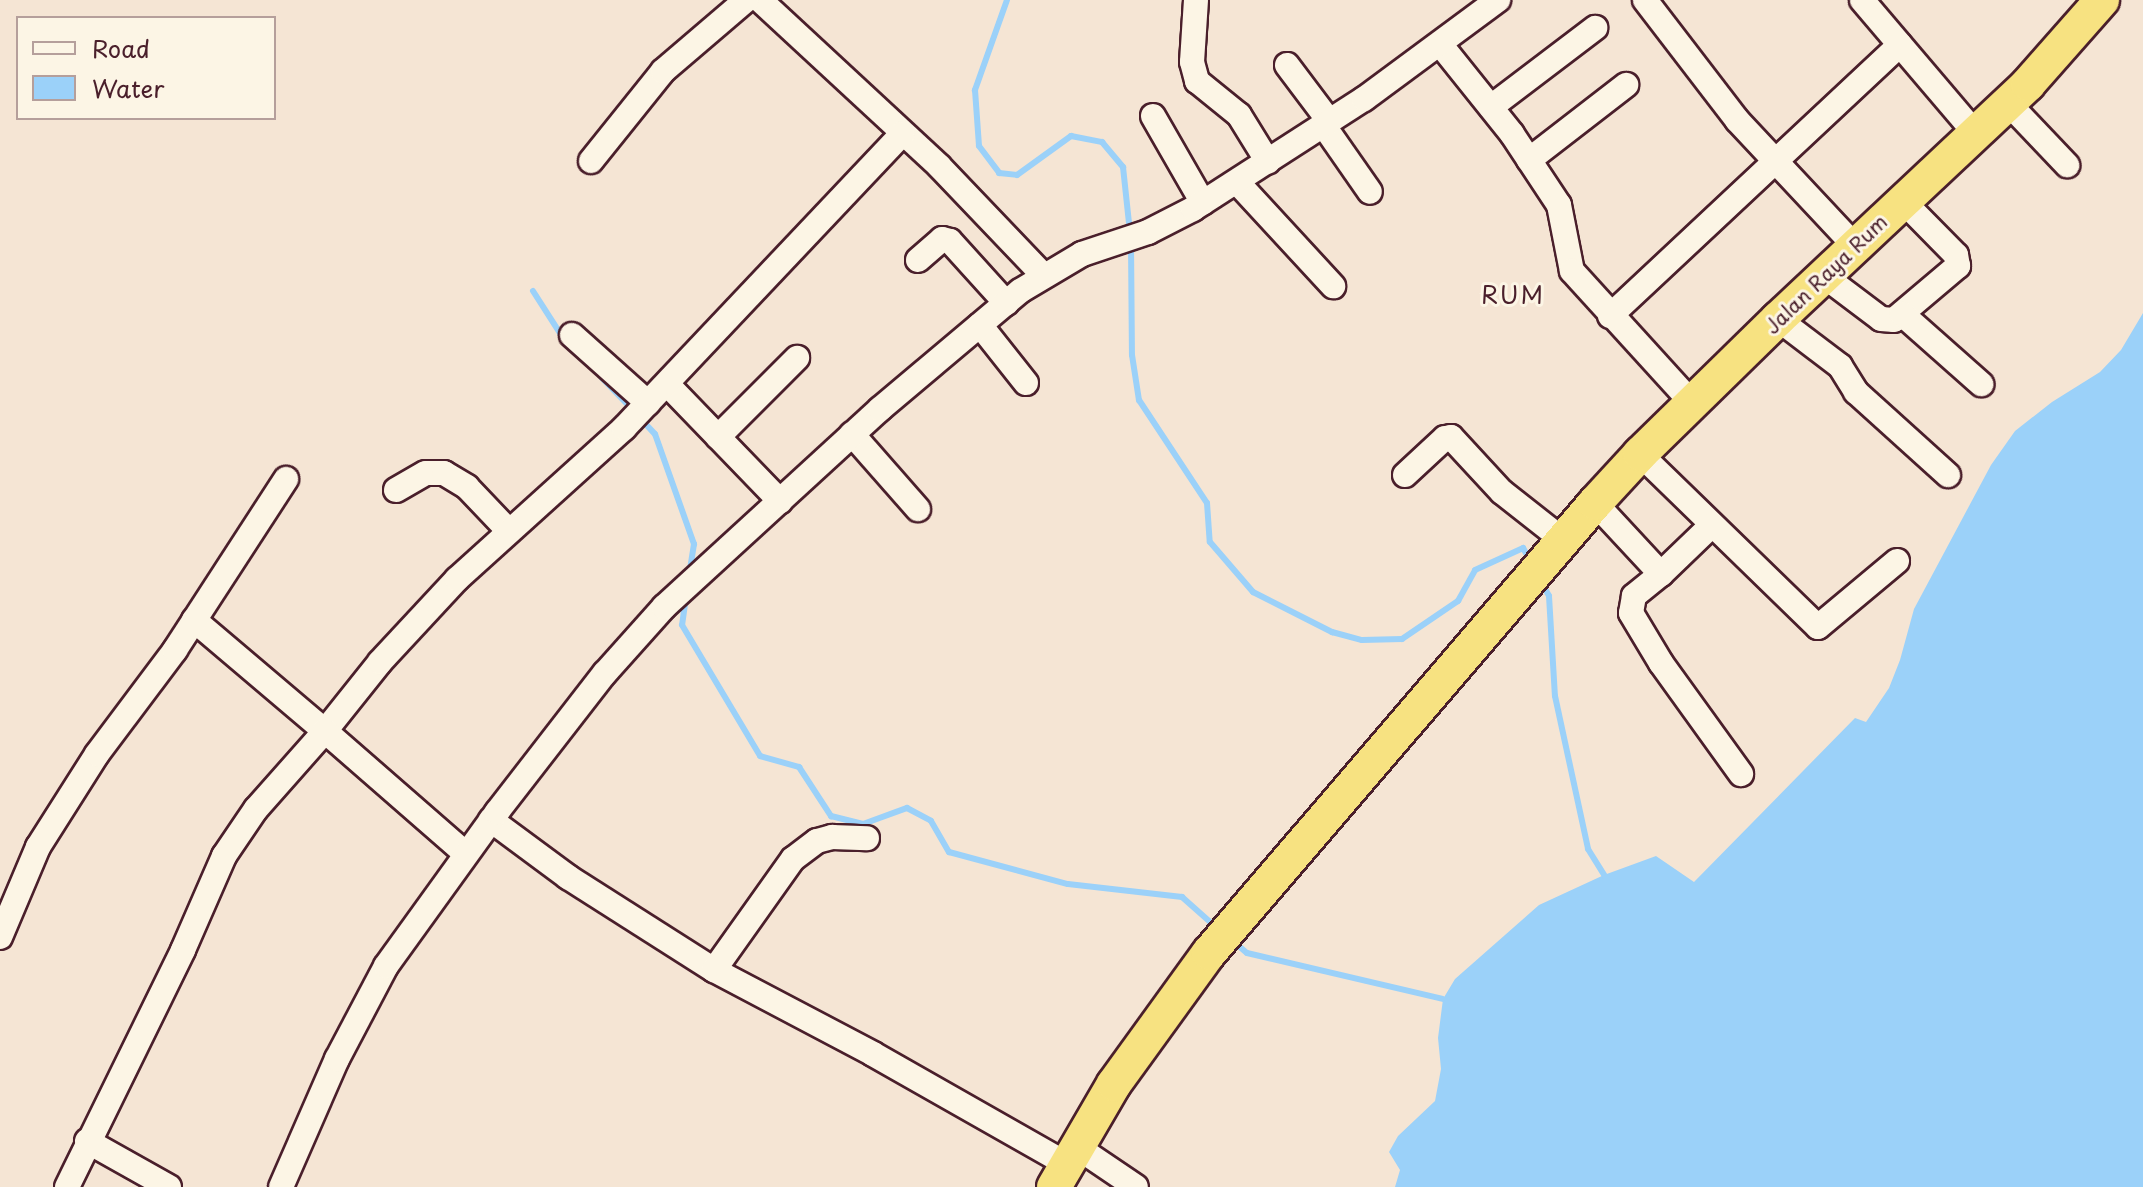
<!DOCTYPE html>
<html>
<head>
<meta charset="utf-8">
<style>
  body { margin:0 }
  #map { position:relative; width:2143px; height:1187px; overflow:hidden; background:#f5e5d4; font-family:"Playpen Sans",sans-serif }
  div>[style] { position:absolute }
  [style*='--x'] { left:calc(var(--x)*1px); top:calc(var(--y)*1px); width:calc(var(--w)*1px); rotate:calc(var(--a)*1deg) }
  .water>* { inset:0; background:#9bd1f9 }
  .stream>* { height:6px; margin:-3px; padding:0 3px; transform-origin:3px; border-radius:3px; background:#9bd1f9 }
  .roads { filter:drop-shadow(2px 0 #4a1f2b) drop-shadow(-2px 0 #4a1f2b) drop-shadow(0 2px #4a1f2b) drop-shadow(0 -2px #4a1f2b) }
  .minor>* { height:24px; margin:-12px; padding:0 12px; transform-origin:12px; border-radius:12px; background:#fcf5e5 }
  .highway>* { height:34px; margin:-17px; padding:0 17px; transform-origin:17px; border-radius:17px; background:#f7e281 }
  span { translate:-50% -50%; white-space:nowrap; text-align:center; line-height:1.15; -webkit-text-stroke:6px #fcf5e5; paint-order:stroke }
  .street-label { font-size:20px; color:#4a1f2b }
  .quarter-label { font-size:24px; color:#4a1f2b; letter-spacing:2px }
  .legend { position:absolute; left:16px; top:16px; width:260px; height:104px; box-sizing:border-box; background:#fcf5e5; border:2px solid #b59f9b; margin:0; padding:10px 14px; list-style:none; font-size:24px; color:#4a1f2b }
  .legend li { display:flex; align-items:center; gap:16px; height:40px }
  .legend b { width:40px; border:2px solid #b59f9b }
</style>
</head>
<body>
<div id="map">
  <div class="water">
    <i style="clip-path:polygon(2143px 313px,2143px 1187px,1395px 1187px,1400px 1170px,1389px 1152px,1398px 1136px,1435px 1101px,1441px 1069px,1438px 1038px,1443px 999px,1455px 979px,1539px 905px,1604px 875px,1656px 856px,1694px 882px,1855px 718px,1866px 722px,1889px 688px,1900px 660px,1914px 609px,1991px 465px,2015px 431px,2052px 402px,2100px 372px,2121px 350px)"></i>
  </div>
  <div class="stream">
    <i style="--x:1007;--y:0;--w:96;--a:109.6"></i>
    <i style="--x:975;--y:90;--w:56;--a:85.9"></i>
    <i style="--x:979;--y:146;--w:34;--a:53"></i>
    <i style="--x:999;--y:173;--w:18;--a:6"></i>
    <i style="--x:1017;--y:175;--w:67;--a:-35.8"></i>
    <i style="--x:1071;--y:136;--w:32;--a:11"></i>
    <i style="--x:1102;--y:142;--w:33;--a:50"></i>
    <i style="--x:1123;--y:167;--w:66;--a:83.9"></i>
    <i style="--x:1131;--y:245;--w:110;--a:89.5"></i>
    <i style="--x:1132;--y:355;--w:46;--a:81.2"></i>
    <i style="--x:1139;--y:400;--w:123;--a:56.6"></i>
    <i style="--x:1207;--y:503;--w:39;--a:86"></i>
    <i style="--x:1210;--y:542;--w:66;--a:49.3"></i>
    <i style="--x:1253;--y:592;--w:89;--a:26.9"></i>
    <i style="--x:1332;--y:632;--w:31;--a:15"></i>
    <i style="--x:1362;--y:640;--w:40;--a:-1.4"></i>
    <i style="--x:1402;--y:639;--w:68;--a:-34.2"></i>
    <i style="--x:1458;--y:601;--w:35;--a:-61"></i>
    <i style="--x:1475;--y:570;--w:53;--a:-24.6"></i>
    <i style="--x:1523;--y:548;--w:16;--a:60"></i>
    <i style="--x:533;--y:291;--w:56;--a:57.4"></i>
    <i style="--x:602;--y:378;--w:45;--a:45.9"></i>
    <i style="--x:640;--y:418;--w:22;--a:47"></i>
    <i style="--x:655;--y:434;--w:117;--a:70.5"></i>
    <i style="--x:694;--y:544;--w:30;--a:99"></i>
    <i style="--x:1541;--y:582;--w:16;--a:60"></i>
    <i style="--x:1549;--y:596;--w:100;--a:86.6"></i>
    <i style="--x:1555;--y:696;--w:157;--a:77.8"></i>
    <i style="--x:1588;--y:849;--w:31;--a:58"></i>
    <i style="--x:686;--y:597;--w:28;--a:98"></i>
    <i style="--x:682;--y:625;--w:152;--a:59.2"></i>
    <i style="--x:760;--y:756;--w:41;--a:15.8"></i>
    <i style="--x:799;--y:767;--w:59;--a:56.9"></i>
    <i style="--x:831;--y:816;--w:33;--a:14"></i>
    <i style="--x:863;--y:824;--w:47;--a:-20"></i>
    <i style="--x:907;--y:808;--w:27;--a:28"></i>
    <i style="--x:931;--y:821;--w:36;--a:60"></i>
    <i style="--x:949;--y:852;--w:123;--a:15.1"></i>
    <i style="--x:1068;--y:884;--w:115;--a:6.5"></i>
    <i style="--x:1182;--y:897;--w:48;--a:41.6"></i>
    <i style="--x:1233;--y:941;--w:18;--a:41"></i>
    <i style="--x:1247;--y:953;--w:201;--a:13.2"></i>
  </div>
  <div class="roads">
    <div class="minor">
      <i style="--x:760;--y:0;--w:244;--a:42.8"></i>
      <i style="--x:939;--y:166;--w:151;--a:46.3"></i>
      <i style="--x:1196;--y:0;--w:62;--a:93.7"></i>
      <i style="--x:1192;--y:62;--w:20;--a:75"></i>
      <i style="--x:1197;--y:81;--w:54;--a:39"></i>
      <i style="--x:1239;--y:115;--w:55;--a:58.3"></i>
      <i style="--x:1645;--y:0;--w:151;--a:52.5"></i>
      <i style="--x:1737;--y:120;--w:173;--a:46.9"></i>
      <i style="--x:1862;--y:0;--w:176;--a:49.6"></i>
      <i style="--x:1440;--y:44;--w:115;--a:51.3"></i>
      <i style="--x:1512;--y:134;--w:85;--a:56.5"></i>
      <i style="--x:1559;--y:205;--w:67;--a:78.9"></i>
      <i style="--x:1572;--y:271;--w:178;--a:47.7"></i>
      <i style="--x:1287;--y:65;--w:71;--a:53"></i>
      <i style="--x:2008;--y:103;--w:86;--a:46.4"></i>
      <i style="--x:1491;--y:107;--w:131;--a:-37.2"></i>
      <i style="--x:1153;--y:116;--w:100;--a:60.1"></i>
      <i style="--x:1324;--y:126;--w:80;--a:55.1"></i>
      <i style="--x:1529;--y:160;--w:123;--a:-37.7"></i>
      <i style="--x:591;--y:161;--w:115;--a:-51.3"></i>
      <i style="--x:663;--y:71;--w:109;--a:-40.5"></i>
      <i style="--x:1237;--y:182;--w:142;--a:47.3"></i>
      <i style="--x:918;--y:260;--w:32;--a:-41"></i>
      <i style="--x:942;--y:239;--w:8;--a:14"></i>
      <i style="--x:950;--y:241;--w:84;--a:47.9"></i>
      <i style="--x:1824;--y:276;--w:71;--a:37"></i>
      <i style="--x:1881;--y:319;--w:13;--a:4"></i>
      <i style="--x:1894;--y:320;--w:84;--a:-40.2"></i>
      <i style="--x:1958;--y:266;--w:11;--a:-100"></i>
      <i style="--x:1956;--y:255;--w:76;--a:-134.5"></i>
      <i style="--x:1902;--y:314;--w:106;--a:41.5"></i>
      <i style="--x:1610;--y:316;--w:397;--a:-43.1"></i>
      <i style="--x:1778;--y:319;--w:78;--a:37.2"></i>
      <i style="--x:1840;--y:366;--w:31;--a:58"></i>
      <i style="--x:1856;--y:392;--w:124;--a:42.1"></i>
      <i style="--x:980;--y:325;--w:74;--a:51.6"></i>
      <i style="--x:572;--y:335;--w:102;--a:41.8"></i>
      <i style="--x:667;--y:384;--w:163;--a:46"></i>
      <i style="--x:852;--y:434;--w:100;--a:48.7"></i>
      <i style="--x:718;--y:437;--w:112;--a:-45"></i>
      <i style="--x:1640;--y:454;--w:248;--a:44.2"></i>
      <i style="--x:1818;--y:627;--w:103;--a:-39.9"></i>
      <i style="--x:1405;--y:475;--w:54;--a:-42.8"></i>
      <i style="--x:1445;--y:438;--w:6;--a:-9"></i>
      <i style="--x:1451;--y:437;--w:75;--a:47.2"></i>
      <i style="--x:1502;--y:492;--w:78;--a:38.2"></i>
      <i style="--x:396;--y:490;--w:34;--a:-30"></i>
      <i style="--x:426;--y:473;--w:18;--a:0"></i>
      <i style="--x:444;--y:473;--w:27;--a:31"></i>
      <i style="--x:467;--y:487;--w:59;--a:46.4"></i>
      <i style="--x:1595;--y:503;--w:97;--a:47.1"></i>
      <i style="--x:1661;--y:574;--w:71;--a:-43.9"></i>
      <i style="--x:1661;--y:574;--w:35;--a:141"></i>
      <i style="--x:1634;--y:596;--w:17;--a:100"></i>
      <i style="--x:1631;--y:613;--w:58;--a:59"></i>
      <i style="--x:1661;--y:663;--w:137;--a:54.2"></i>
      <i style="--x:194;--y:620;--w:172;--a:40.3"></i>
      <i style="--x:325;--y:731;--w:88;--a:-51.4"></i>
      <i style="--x:380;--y:662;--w:113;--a:-47.1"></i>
      <i style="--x:457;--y:579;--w:225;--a:-42.1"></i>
      <i style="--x:624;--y:428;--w:405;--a:-46.6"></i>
      <i style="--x:491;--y:820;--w:96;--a:36.5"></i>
      <i style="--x:568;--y:877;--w:173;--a:32.5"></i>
      <i style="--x:714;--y:970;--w:180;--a:27.8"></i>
      <i style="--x:873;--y:1054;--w:223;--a:29.6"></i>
      <i style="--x:0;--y:937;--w:98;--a:-67.1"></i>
      <i style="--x:38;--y:847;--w:110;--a:-57.6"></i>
      <i style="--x:97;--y:754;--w:130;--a:-53.1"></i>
      <i style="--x:175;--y:650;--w:204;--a:-57"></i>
      <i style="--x:714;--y:970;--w:136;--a:-54.6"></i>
      <i style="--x:793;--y:859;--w:30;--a:-37"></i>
      <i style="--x:817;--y:841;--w:16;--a:-15"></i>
      <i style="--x:832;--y:837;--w:35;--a:2"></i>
      <i style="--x:87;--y:1141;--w:94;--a:29.3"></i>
      <i style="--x:1077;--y:1147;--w:71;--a:34.1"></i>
      <i style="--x:67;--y:1187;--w:264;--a:-63.9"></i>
      <i style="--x:183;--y:950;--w:103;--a:-66.4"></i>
      <i style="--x:224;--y:856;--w:57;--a:-55.8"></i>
      <i style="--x:256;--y:809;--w:104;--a:-48.5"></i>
      <i style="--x:325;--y:731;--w:186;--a:41.1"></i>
      <i style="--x:281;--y:1187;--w:140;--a:-66.4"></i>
      <i style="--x:337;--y:1059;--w:105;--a:-62.2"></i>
      <i style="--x:386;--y:966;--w:190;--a:-54.2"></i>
      <i style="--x:497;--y:812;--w:176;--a:-52.2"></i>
      <i style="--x:605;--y:673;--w:89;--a:-48.2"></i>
      <i style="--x:664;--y:607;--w:293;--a:-42.5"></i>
      <i style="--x:880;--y:409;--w:183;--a:-40.1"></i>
      <i style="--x:1020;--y:291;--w:72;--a:-30.8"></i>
      <i style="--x:1082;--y:254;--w:70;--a:-18.4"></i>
      <i style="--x:1148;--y:232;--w:51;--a:-27.1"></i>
      <i style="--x:1193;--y:209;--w:203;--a:-32.8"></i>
      <i style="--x:1364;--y:99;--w:167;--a:-36.5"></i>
    </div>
    <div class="highway">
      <i style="--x:1054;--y:1187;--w:119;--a:-59.8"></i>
      <i style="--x:1114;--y:1084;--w:162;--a:-54.1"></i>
      <i style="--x:1209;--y:953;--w:593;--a:-49.38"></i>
      <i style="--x:1595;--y:503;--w:67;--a:-47.4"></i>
      <i style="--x:1640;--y:454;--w:193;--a:-44.4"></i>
      <i style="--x:1778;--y:319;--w:343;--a:-43.2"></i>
      <i style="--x:2028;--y:84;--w:112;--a:-48.6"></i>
    </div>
  </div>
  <div class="street-label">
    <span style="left:1826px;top:274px;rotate:-44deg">Jalan Raya Rum</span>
  </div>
  <div class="quarter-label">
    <span style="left:1513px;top:295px">RUM</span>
  </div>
  <ul class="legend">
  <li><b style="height:10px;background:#fcf5e5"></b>Road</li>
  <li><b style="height:22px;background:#9bd1f9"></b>Water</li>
  </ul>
</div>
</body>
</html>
